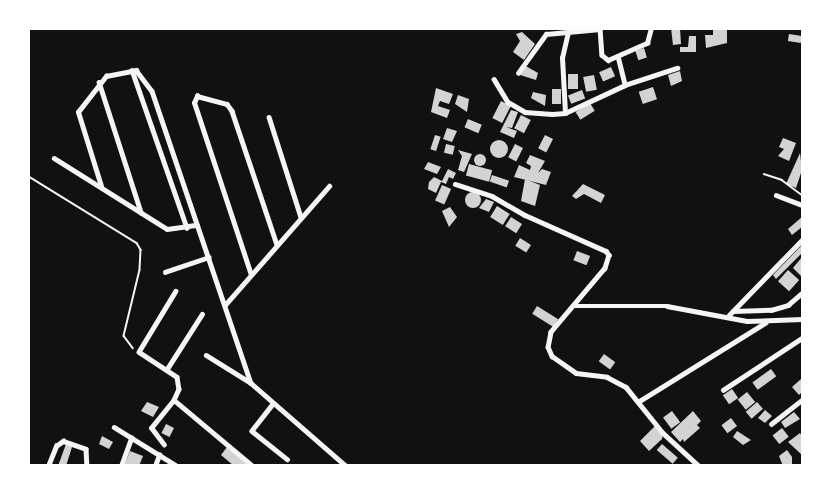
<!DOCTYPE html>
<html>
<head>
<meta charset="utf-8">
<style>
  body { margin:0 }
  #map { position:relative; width:831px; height:494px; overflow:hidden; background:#111; font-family:"Fira Sans",sans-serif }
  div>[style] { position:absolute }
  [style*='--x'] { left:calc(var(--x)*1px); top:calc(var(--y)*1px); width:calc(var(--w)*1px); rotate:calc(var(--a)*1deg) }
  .building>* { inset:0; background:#d3d3d3; transform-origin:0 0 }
  .round { border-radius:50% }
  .path>* { height:1.5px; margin:-0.75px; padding:0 0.75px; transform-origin:0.75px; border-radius:0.75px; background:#f5f5f5 }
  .minor>* { height:4.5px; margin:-2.25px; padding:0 2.25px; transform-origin:2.25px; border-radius:2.25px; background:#f5f5f5 }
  span { translate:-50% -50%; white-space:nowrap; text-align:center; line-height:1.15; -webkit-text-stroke:4.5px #fff; paint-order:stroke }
  .frame { position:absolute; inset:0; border:30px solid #fff; pointer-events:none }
</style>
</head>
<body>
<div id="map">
  <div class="building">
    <i style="clip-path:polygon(671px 28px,680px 28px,681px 44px,673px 45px)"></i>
    <i style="clip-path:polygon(713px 28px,727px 28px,727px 43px,706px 48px,705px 35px,713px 35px)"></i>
    <i style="clip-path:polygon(522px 32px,535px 44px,524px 60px,513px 52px,520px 41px,516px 34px)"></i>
    <i style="left:789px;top:34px;width:13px;height:7px;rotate:9deg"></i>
    <i style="clip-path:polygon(689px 36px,696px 36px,696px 52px,680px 52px,680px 47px,688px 47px)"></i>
    <i style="left:644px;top:48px;width:10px;height:9px;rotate:73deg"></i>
    <i style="clip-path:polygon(524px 65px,538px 73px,536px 80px,520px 75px)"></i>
    <i style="left:611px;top:67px;width:10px;height:13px;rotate:66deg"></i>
    <i style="clip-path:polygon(680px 71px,682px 81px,671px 86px,668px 75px)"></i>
    <i style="left:568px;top:74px;width:10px;height:15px"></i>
    <i style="left:594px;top:75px;width:15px;height:11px;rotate:79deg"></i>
    <i style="left:653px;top:87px;width:13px;height:15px;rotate:72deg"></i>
    <i style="clip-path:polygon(436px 88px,453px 94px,449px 104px,440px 101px,438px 106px,450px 110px,447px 118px,431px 112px)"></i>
    <i style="left:552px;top:89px;width:9px;height:15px"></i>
    <i style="left:582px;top:90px;width:9px;height:15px;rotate:69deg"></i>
    <i style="clip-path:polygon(533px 92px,546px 95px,545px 106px,531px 98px)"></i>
    <i style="clip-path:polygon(458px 95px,469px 99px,467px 112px,455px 104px)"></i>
    <i style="left:501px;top:101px;width:11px;height:19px;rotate:27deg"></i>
    <i style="left:590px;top:103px;width:9px;height:17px;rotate:58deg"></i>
    <i style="clip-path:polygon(511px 110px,518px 112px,512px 128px,506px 127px,517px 131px,514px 138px,500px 132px)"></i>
    <i style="left:521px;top:115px;width:11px;height:15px;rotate:27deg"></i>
    <i style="left:468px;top:119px;width:15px;height:9px;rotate:23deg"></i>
    <i style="clip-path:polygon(447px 128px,457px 131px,452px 142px,443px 139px)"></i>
    <i style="left:435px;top:135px;width:6px;height:15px;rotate:18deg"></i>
    <i style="left:545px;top:135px;width:9px;height:15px;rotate:27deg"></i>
    <i style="clip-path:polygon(783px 138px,796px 143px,789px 161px,778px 156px,784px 149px,779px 147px)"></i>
    <i class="round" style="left:490px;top:140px;width:18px;height:18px"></i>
    <i style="left:446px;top:144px;width:9px;height:9px;rotate:13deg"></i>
    <i style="left:515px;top:144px;width:9px;height:15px;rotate:27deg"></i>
    <i style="clip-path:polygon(458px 150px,472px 154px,464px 172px,458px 170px,462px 156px)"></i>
    <i style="clip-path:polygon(800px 153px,802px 170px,796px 188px,786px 184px)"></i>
    <i class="round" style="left:474px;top:154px;width:12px;height:12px"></i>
    <i style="clip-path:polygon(530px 155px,545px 161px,538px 173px,542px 169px,551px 172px,546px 185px,514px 177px,519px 165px,530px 170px,531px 166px,526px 163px)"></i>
    <i style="clip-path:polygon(428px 162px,441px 167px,437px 174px,424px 169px)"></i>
    <i style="left:469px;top:164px;width:24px;height:12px;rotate:15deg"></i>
    <i style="clip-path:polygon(448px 169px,456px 173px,453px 179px,449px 177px,446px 184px,441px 182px,436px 193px,428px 189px,429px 182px,434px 177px,442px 181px)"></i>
    <i style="left:492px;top:175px;width:18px;height:7px;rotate:19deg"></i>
    <i style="clip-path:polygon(525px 179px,540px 185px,535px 206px,521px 201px)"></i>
    <i style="clip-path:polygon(583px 184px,605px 195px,601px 203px,584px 194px,576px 199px,572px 196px)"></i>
    <i style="left:442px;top:185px;width:10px;height:17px;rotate:24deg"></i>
    <i class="round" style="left:465px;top:192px;width:16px;height:16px"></i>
    <i style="clip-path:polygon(486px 199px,494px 202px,489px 212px,479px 208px)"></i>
    <i style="left:497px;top:206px;width:15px;height:13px;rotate:32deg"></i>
    <i style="clip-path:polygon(450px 207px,457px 217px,449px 227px,442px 211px)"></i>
    <i style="left:511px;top:217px;width:13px;height:11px;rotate:32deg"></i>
    <i style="clip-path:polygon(802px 217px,802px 227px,792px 235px,788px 229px)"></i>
    <i style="left:520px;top:238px;width:13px;height:9px;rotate:32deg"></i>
    <i style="clip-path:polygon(802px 245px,802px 253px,776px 279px,773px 275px)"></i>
    <i style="left:577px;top:251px;width:14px;height:10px;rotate:21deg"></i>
    <i style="clip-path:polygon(802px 257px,802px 277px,793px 268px)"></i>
    <i style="left:788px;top:270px;width:15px;height:15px;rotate:42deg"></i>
    <i style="left:537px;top:306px;width:25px;height:9px;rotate:32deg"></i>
    <i style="left:604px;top:354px;width:14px;height:9px;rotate:36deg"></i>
    <i style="left:771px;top:369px;width:9px;height:23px;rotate:54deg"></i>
    <i style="clip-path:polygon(801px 379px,802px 392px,799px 395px,792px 387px)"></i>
    <i style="left:732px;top:389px;width:11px;height:11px;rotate:56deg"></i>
    <i style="left:747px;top:392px;width:13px;height:12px;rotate:51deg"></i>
    <i style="clip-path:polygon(147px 402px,159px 407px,153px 417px,141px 411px)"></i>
    <i style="left:757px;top:402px;width:9px;height:15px;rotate:49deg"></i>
    <i style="clip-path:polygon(765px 410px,772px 416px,765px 423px,758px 418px)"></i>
    <i style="left:672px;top:411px;width:14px;height:11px;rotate:54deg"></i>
    <i style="clip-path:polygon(693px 411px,701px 421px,697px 425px,700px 428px,684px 442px,683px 439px,680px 442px,671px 432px)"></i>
    <i style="clip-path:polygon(794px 412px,800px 419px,785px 428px,781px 422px)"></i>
    <i style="left:731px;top:418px;width:10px;height:12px;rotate:53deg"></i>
    <i style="left:166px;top:424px;width:9px;height:10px;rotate:27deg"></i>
    <i style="clip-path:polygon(655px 426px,663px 434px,662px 439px,649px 451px,640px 441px)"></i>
    <i style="left:782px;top:428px;width:11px;height:12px;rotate:52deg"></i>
    <i style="clip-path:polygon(737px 431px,751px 440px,743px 445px,733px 437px)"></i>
    <i style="clip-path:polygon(800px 433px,802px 436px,802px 455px,788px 442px)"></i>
    <i style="clip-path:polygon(102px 436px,113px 442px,109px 449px,99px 444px)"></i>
    <i style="clip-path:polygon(66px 444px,72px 447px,66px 466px,58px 466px)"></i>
    <i style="left:662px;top:444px;width:21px;height:8px;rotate:41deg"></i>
    <i style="clip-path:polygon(227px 447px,234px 453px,249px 466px,234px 466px,221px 455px)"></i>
    <i style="clip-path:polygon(787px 450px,792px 457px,792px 466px,783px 466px,779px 456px)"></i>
    <i style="clip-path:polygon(130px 451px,143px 456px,139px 466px,124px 466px)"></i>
  </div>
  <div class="path">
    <i style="--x:764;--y:174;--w:19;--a:18"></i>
    <i style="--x:782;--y:180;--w:25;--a:37"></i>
    <i style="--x:28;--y:176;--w:128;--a:31.6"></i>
    <i style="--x:137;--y:243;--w:8;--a:60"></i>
    <i style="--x:141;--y:250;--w:20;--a:93"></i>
    <i style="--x:140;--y:270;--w:68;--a:103.6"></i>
    <i style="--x:124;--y:336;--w:15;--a:53"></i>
  </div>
  <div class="minor">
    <i style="--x:600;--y:28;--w:27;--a:86"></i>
    <i style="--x:602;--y:55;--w:8;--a:40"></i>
    <i style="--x:608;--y:60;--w:43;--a:-23.6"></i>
    <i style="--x:647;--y:43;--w:16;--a:-75"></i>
    <i style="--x:618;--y:56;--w:30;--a:76"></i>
    <i style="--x:132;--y:70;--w:167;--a:70.8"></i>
    <i style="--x:518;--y:73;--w:48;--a:-54.3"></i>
    <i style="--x:546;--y:34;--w:54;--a:-5.3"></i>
    <i style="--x:494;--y:79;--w:27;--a:59"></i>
    <i style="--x:508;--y:102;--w:20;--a:30"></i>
    <i style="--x:525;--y:112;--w:27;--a:4"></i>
    <i style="--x:552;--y:114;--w:13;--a:-4"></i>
    <i style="--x:565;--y:113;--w:66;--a:-25"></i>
    <i style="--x:625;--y:85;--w:55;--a:-18.1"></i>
    <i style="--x:99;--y:82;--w:137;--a:72.1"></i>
    <i style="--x:565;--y:113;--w:55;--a:-93.1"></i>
    <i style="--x:562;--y:58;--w:28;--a:-77"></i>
    <i style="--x:269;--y:117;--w:105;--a:72.3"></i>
    <i style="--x:54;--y:158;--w:133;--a:32.1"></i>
    <i style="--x:167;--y:229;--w:30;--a:-8"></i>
    <i style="--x:455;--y:184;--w:39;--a:18"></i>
    <i style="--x:492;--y:196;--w:38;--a:30"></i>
    <i style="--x:525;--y:215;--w:89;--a:24"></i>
    <i style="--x:606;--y:251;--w:5;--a:53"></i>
    <i style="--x:609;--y:255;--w:14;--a:107"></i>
    <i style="--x:605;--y:268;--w:84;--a:130.2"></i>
    <i style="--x:551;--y:332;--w:15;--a:101"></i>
    <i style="--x:548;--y:347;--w:10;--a:66"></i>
    <i style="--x:552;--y:356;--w:29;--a:35"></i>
    <i style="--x:576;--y:373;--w:31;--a:7"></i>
    <i style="--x:607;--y:377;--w:21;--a:28"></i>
    <i style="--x:626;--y:387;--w:59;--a:51.2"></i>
    <i style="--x:663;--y:433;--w:49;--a:42.5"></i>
    <i style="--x:101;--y:186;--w:77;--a:-107.3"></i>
    <i style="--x:78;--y:112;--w:46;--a:-52.1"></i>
    <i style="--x:106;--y:76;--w:31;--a:-11"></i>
    <i style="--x:136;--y:70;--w:26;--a:53"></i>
    <i style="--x:152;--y:91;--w:308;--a:71.3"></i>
    <i style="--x:251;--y:383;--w:126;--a:41.1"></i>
    <i style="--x:776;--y:195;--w:28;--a:21"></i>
    <i style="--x:165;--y:272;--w:46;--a:-18.8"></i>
    <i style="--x:251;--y:275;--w:181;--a:-108.3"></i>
    <i style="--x:194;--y:103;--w:8;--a:-67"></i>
    <i style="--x:197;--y:96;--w:31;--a:15"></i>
    <i style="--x:227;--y:104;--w:9;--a:54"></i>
    <i style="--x:232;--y:111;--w:141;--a:71.4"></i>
    <i style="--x:176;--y:291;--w:71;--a:121.2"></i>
    <i style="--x:139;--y:352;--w:45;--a:33.3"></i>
    <i style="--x:177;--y:377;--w:12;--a:81"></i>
    <i style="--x:179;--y:389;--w:12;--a:114"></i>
    <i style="--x:174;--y:400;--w:103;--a:39.9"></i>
    <i style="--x:225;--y:305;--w:158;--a:-48.8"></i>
    <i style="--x:573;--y:306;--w:94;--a:0"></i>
    <i style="--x:667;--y:306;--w:81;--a:10.6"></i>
    <i style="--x:747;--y:321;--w:55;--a:-2.1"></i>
    <i style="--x:733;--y:311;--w:38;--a:-2"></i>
    <i style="--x:771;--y:310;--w:18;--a:-16"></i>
    <i style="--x:788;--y:305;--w:18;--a:-41"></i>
    <i style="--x:729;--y:315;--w:105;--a:-45.8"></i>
    <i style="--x:206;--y:355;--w:53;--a:31.9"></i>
    <i style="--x:167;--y:369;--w:65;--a:-57.5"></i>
    <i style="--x:723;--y:390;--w:95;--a:-33.4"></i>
    <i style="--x:638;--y:402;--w:150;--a:-31.9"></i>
    <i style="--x:273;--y:404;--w:34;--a:128"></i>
    <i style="--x:252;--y:431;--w:45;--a:38.7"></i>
    <i style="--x:771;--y:424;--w:39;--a:-38"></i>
    <i style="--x:114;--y:427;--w:74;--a:31.8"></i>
    <i style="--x:164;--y:445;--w:21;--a:-127"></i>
    <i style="--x:151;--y:428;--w:36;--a:-51"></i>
    <i style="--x:48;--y:466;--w:22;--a:-68"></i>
    <i style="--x:56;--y:446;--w:9;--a:-36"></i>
    <i style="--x:63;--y:441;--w:24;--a:19"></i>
    <i style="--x:86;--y:449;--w:17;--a:87"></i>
    <i style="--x:121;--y:466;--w:30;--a:-70"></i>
    <i style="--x:155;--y:466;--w:12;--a:-70"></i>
  </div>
  <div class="frame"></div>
</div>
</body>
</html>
